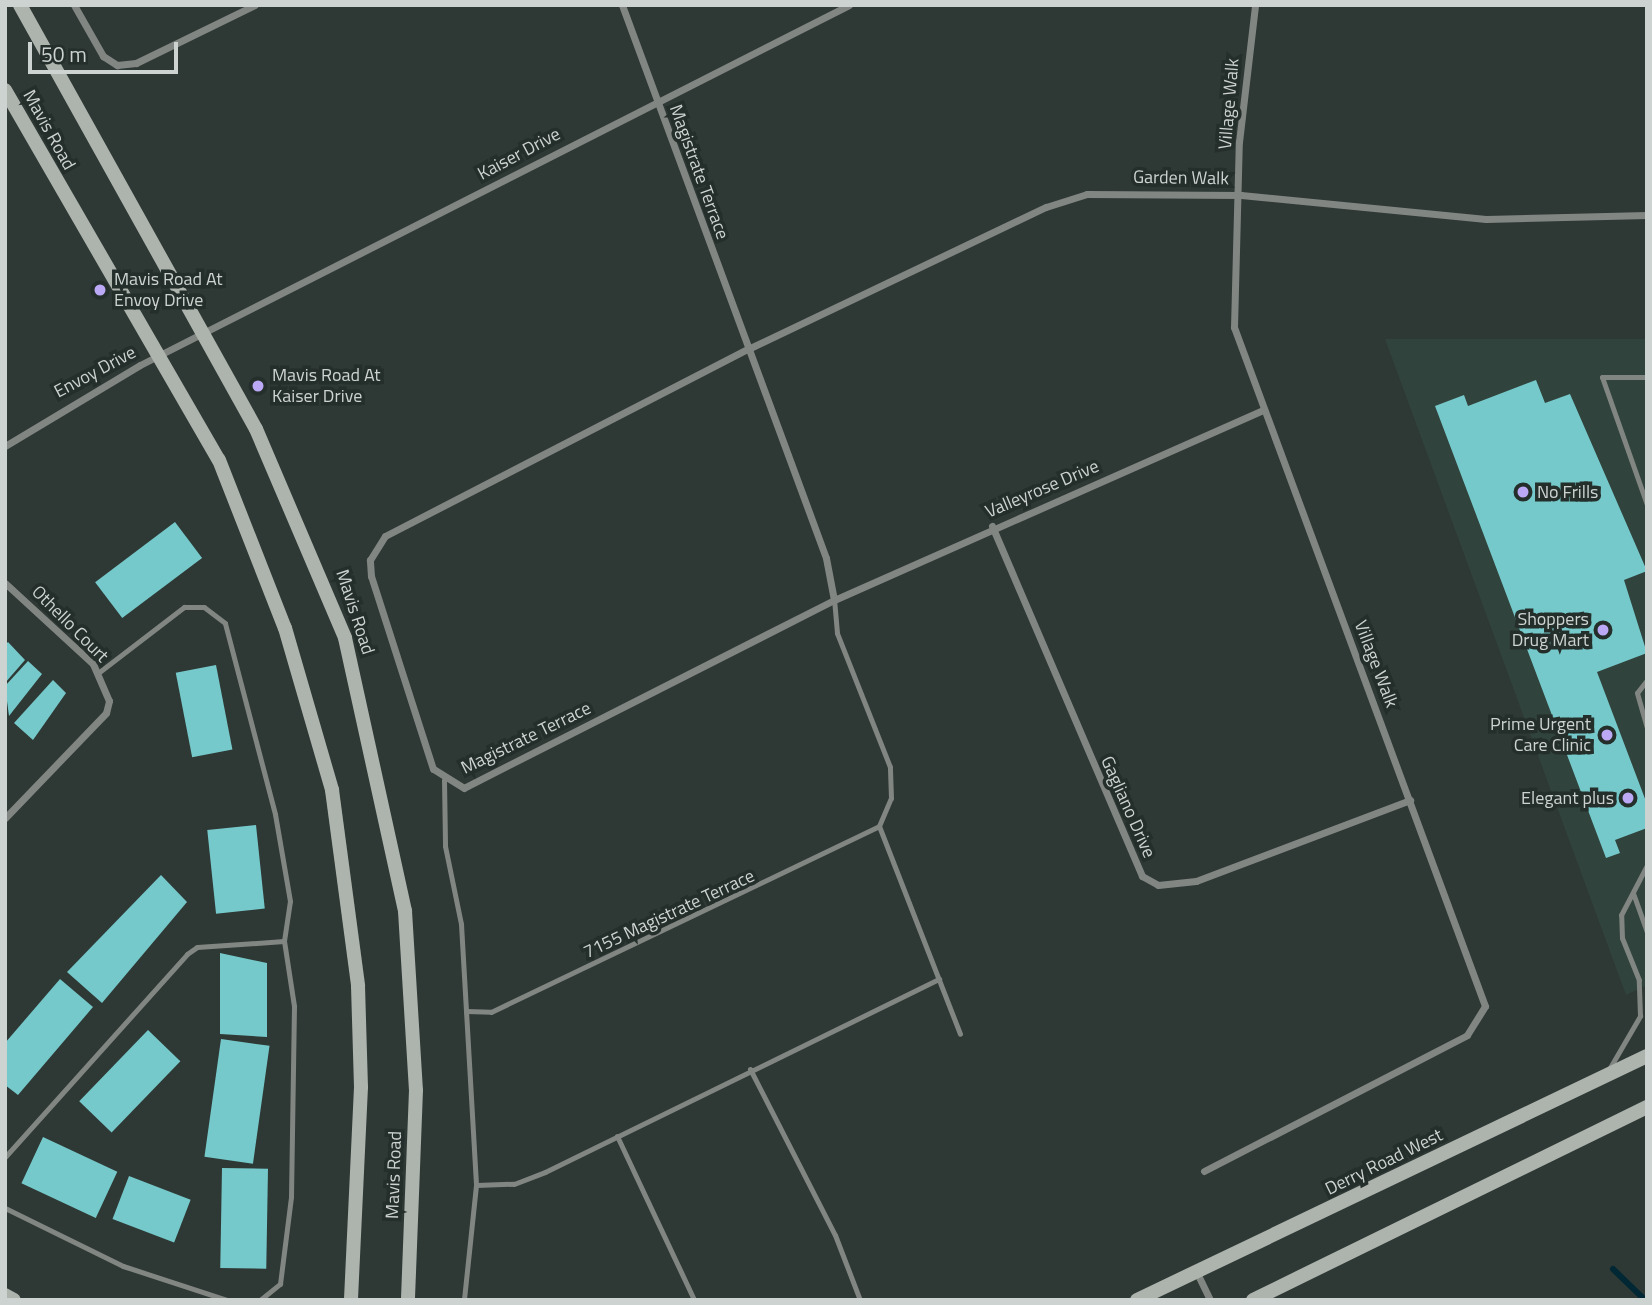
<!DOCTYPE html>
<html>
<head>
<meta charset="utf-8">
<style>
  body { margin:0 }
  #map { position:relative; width:1652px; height:1305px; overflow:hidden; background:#2e3835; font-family:"Titillium Web",sans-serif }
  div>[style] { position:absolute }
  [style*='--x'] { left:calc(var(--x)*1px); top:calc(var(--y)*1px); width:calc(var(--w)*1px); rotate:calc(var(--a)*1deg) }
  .built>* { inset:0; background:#31433d }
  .stream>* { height:6px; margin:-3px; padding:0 3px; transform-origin:3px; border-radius:3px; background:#002834 }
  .building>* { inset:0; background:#76c9ca; transform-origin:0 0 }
  .lane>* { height:5px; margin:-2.5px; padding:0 2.5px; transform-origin:2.5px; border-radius:2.5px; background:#828682 }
  .street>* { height:7px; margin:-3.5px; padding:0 3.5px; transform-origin:3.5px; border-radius:3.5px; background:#828682 }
  .secondary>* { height:14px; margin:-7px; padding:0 7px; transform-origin:7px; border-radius:7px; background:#adb3ad }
  .dots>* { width:19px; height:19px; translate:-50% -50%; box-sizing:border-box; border:4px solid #242e2b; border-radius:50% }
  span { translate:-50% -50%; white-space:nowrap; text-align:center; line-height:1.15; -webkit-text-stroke:7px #242e2b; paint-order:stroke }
  .street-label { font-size:18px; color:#cdd3d1 }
  .poi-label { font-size:18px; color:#cdd3d1 }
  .left { translate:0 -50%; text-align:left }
  .right { translate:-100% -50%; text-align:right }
  .frame { position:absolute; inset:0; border:7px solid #cdd3d1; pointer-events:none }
  .scale { position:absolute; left:28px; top:42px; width:150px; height:32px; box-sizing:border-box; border:4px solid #cdd3d1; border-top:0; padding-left:9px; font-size:21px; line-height:24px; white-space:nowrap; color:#cdd3d1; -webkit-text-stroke:5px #242e2b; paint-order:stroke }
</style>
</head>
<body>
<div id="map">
  <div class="built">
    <i style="clip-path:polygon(1385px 339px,1647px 339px,1647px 985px,1626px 995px)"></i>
  </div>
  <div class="stream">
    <i style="--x:1613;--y:1269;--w:45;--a:44.1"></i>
  </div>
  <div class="building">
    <i style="clip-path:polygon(1536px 380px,1545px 403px,1570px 394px,1647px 571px,1624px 580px,1647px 653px,1597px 672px,1647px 804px,1647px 828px,1615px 840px,1620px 853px,1606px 858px,1435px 406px,1464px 395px,1468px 406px)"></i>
    <i style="left:175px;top:522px;width:45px;height:100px;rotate:53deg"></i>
    <i style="clip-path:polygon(8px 642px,25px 660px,5px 683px,5px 645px)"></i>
    <i style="clip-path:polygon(28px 661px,42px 674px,9px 716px,5px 686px)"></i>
    <i style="left:216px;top:665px;width:86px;height:41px;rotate:79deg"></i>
    <i style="clip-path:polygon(53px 680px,66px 693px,33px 740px,14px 723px)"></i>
    <i style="left:256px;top:825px;width:84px;height:49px;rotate:84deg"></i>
    <i style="clip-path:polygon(161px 875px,187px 902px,102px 1003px,67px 972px)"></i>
    <i style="clip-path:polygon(220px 953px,267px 963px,267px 1037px,220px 1034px)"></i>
    <i style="clip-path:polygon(60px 979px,93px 1007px,18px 1095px,5px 1085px,5px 1043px)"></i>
    <i style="left:148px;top:1030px;width:45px;height:99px;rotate:44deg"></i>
    <i style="left:221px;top:1039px;width:49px;height:119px;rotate:8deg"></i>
    <i style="left:43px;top:1137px;width:82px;height:51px;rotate:25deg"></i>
    <i style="left:222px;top:1168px;width:46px;height:100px;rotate:1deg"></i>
    <i style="left:129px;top:1176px;width:66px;height:46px;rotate:21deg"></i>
  </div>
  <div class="lane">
    <i style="--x:1647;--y:377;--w:45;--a:180"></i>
    <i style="--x:1602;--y:377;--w:136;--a:70.6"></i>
    <i style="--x:1647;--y:680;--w:16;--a:128"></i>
    <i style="--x:1637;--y:693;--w:37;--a:74"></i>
    <i style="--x:444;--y:780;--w:66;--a:89.1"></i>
    <i style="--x:445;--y:846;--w:80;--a:78.4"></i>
    <i style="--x:461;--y:924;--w:261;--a:86.7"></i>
    <i style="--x:476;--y:1185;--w:116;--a:96"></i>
    <i style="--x:879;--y:826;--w:223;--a:68.7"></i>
    <i style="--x:1633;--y:893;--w:41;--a:70.3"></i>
    <i style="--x:466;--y:1011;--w:25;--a:2"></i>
    <i style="--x:491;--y:1012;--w:430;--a:-25.6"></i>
    <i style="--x:879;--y:826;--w:30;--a:-67"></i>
    <i style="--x:891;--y:798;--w:31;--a:-92"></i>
    <i style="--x:890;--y:767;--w:144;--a:-111.6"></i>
    <i style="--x:837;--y:633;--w:33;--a:-95"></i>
    <i style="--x:750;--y:1069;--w:186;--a:62.9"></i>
    <i style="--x:835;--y:1235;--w:70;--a:69"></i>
    <i style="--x:1608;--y:1071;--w:64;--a:-59.8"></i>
    <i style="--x:1640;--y:1016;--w:36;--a:-92"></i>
    <i style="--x:1639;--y:980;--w:45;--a:-112"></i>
    <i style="--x:1622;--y:938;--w:23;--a:-92"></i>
    <i style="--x:1621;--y:915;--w:56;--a:-62.5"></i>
    <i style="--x:617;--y:1136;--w:181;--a:64.8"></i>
    <i style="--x:5;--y:1157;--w:273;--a:-48.1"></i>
    <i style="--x:187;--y:954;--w:12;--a:-35"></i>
    <i style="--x:197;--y:947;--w:87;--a:-3.9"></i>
    <i style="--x:284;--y:941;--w:40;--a:-81.5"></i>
    <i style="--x:290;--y:901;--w:88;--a:-99.8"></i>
    <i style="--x:275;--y:814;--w:197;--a:-104.7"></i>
    <i style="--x:225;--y:623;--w:26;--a:-143"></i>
    <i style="--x:204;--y:607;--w:20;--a:180"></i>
    <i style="--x:184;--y:607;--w:108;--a:142.5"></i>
    <i style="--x:476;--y:1185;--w:38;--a:-2"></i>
    <i style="--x:514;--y:1184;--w:33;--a:-21"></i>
    <i style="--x:545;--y:1172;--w:439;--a:-26.1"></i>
    <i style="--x:5;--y:1208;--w:131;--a:26.2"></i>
    <i style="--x:123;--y:1266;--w:109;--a:18.1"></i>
    <i style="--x:260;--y:1300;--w:26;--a:-39"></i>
    <i style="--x:280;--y:1284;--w:88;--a:-82.8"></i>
    <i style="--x:291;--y:1197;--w:191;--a:-89.1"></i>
    <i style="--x:294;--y:1006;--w:66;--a:-98.7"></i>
  </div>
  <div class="street">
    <i style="--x:74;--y:5;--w:59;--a:60.4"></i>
    <i style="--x:103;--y:56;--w:17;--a:33"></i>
    <i style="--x:117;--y:65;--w:19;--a:-6"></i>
    <i style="--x:136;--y:63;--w:132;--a:-26"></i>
    <i style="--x:622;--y:5;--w:589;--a:69.75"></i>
    <i style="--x:826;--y:558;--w:43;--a:79.2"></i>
    <i style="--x:1263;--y:410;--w:469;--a:156.1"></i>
    <i style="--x:834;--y:600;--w:415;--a:153.1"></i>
    <i style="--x:464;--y:788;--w:36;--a:-148"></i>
    <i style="--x:433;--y:769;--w:203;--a:-107.8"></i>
    <i style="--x:371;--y:576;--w:16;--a:-94"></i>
    <i style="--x:370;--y:560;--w:28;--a:-58"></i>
    <i style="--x:385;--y:536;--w:408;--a:-27.3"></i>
    <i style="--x:748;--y:349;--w:330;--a:-25.5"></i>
    <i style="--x:1046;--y:207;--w:43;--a:-17.6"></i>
    <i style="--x:1087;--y:194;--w:154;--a:0.4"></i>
    <i style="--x:1241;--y:195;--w:246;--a:5.6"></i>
    <i style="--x:1486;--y:219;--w:161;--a:-1.4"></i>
    <i style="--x:5;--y:446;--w:157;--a:-31"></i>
    <i style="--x:140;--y:365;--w:795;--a:-26.92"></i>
    <i style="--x:992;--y:526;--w:381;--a:66.8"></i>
    <i style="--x:1142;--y:876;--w:18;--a:29"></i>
    <i style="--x:1158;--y:885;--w:38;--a:-6"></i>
    <i style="--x:1196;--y:881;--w:229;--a:-20.7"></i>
    <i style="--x:5;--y:583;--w:120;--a:42.6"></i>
    <i style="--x:93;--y:664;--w:40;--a:66.6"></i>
    <i style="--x:109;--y:701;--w:12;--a:104"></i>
    <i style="--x:106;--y:713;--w:146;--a:133.9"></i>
    <i style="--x:1204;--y:1171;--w:296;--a:-27.3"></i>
    <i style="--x:1467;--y:1035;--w:34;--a:-58"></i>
    <i style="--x:1485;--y:1006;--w:724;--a:-110.29"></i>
    <i style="--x:1234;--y:327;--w:185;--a:-88.5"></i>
    <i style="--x:1239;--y:142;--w:138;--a:-83.3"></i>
    <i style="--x:1197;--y:1273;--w:30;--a:64"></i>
  </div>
  <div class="secondary">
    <i style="--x:20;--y:5;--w:485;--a:60.9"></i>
    <i style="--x:256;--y:429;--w:227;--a:66.9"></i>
    <i style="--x:345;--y:638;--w:280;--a:77.6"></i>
    <i style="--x:405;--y:911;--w:179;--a:86.5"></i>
    <i style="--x:416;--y:1090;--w:210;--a:92.2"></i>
    <i style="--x:5;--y:90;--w:427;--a:60"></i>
    <i style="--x:219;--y:460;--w:180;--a:68.6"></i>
    <i style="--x:285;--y:628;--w:169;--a:73.8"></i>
    <i style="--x:332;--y:790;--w:198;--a:82.4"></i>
    <i style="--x:358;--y:986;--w:101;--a:88.3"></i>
    <i style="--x:361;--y:1087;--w:213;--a:92.7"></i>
    <i style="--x:5;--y:1295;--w:10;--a:29"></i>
    <i style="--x:1137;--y:1300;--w:565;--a:-25.57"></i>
    <i style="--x:1253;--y:1300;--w:439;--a:-26.1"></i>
  </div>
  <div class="dots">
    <i style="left:100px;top:290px;background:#bca9f5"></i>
    <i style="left:258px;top:386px;background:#bca9f5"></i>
    <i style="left:1523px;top:492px;background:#bca9f5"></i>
    <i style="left:1603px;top:630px;background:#bca9f5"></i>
    <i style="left:1607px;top:735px;background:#bca9f5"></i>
    <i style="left:1628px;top:798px;background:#bca9f5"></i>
  </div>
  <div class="street-label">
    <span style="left:1229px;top:104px;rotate:-85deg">Village Walk</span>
    <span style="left:49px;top:130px;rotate:61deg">Mavis Road</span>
    <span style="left:519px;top:154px;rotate:-28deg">Kaiser Drive</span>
    <span style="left:699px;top:172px;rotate:70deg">Magistrate Terrace</span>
    <span style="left:1181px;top:178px;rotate:1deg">Garden Walk</span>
    <span style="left:95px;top:372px;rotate:-28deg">Envoy Drive</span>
    <span style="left:1042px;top:489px;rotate:-23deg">Valleyrose Drive</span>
    <span style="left:355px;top:612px;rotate:72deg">Mavis Road</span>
    <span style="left:70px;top:624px;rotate:45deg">Othello Court</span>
    <span style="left:1376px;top:664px;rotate:69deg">Village Walk</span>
    <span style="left:526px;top:738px;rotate:-26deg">Magistrate Terrace</span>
    <span style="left:1128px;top:807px;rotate:66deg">Gagliano Drive</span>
    <span style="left:669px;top:914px;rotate:-25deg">7155 Magistrate Terrace</span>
    <span style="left:1384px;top:1162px;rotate:-26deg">Derry Road West</span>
    <span style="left:394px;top:1175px;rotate:-88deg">Mavis Road</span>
  </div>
  <div class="poi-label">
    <span class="left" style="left:114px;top:290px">Mavis Road At<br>Envoy Drive</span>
    <span class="left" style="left:272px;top:386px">Mavis Road At<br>Kaiser Drive</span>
    <span class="left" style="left:1537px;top:492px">No Frills</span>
    <span class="right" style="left:1589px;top:630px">Shoppers<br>Drug Mart</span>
    <span class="right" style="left:1591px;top:735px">Prime Urgent<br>Care Clinic</span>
    <span class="right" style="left:1614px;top:798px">Elegant plus</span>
  </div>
  <div class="frame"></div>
  <div class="scale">50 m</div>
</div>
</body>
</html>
